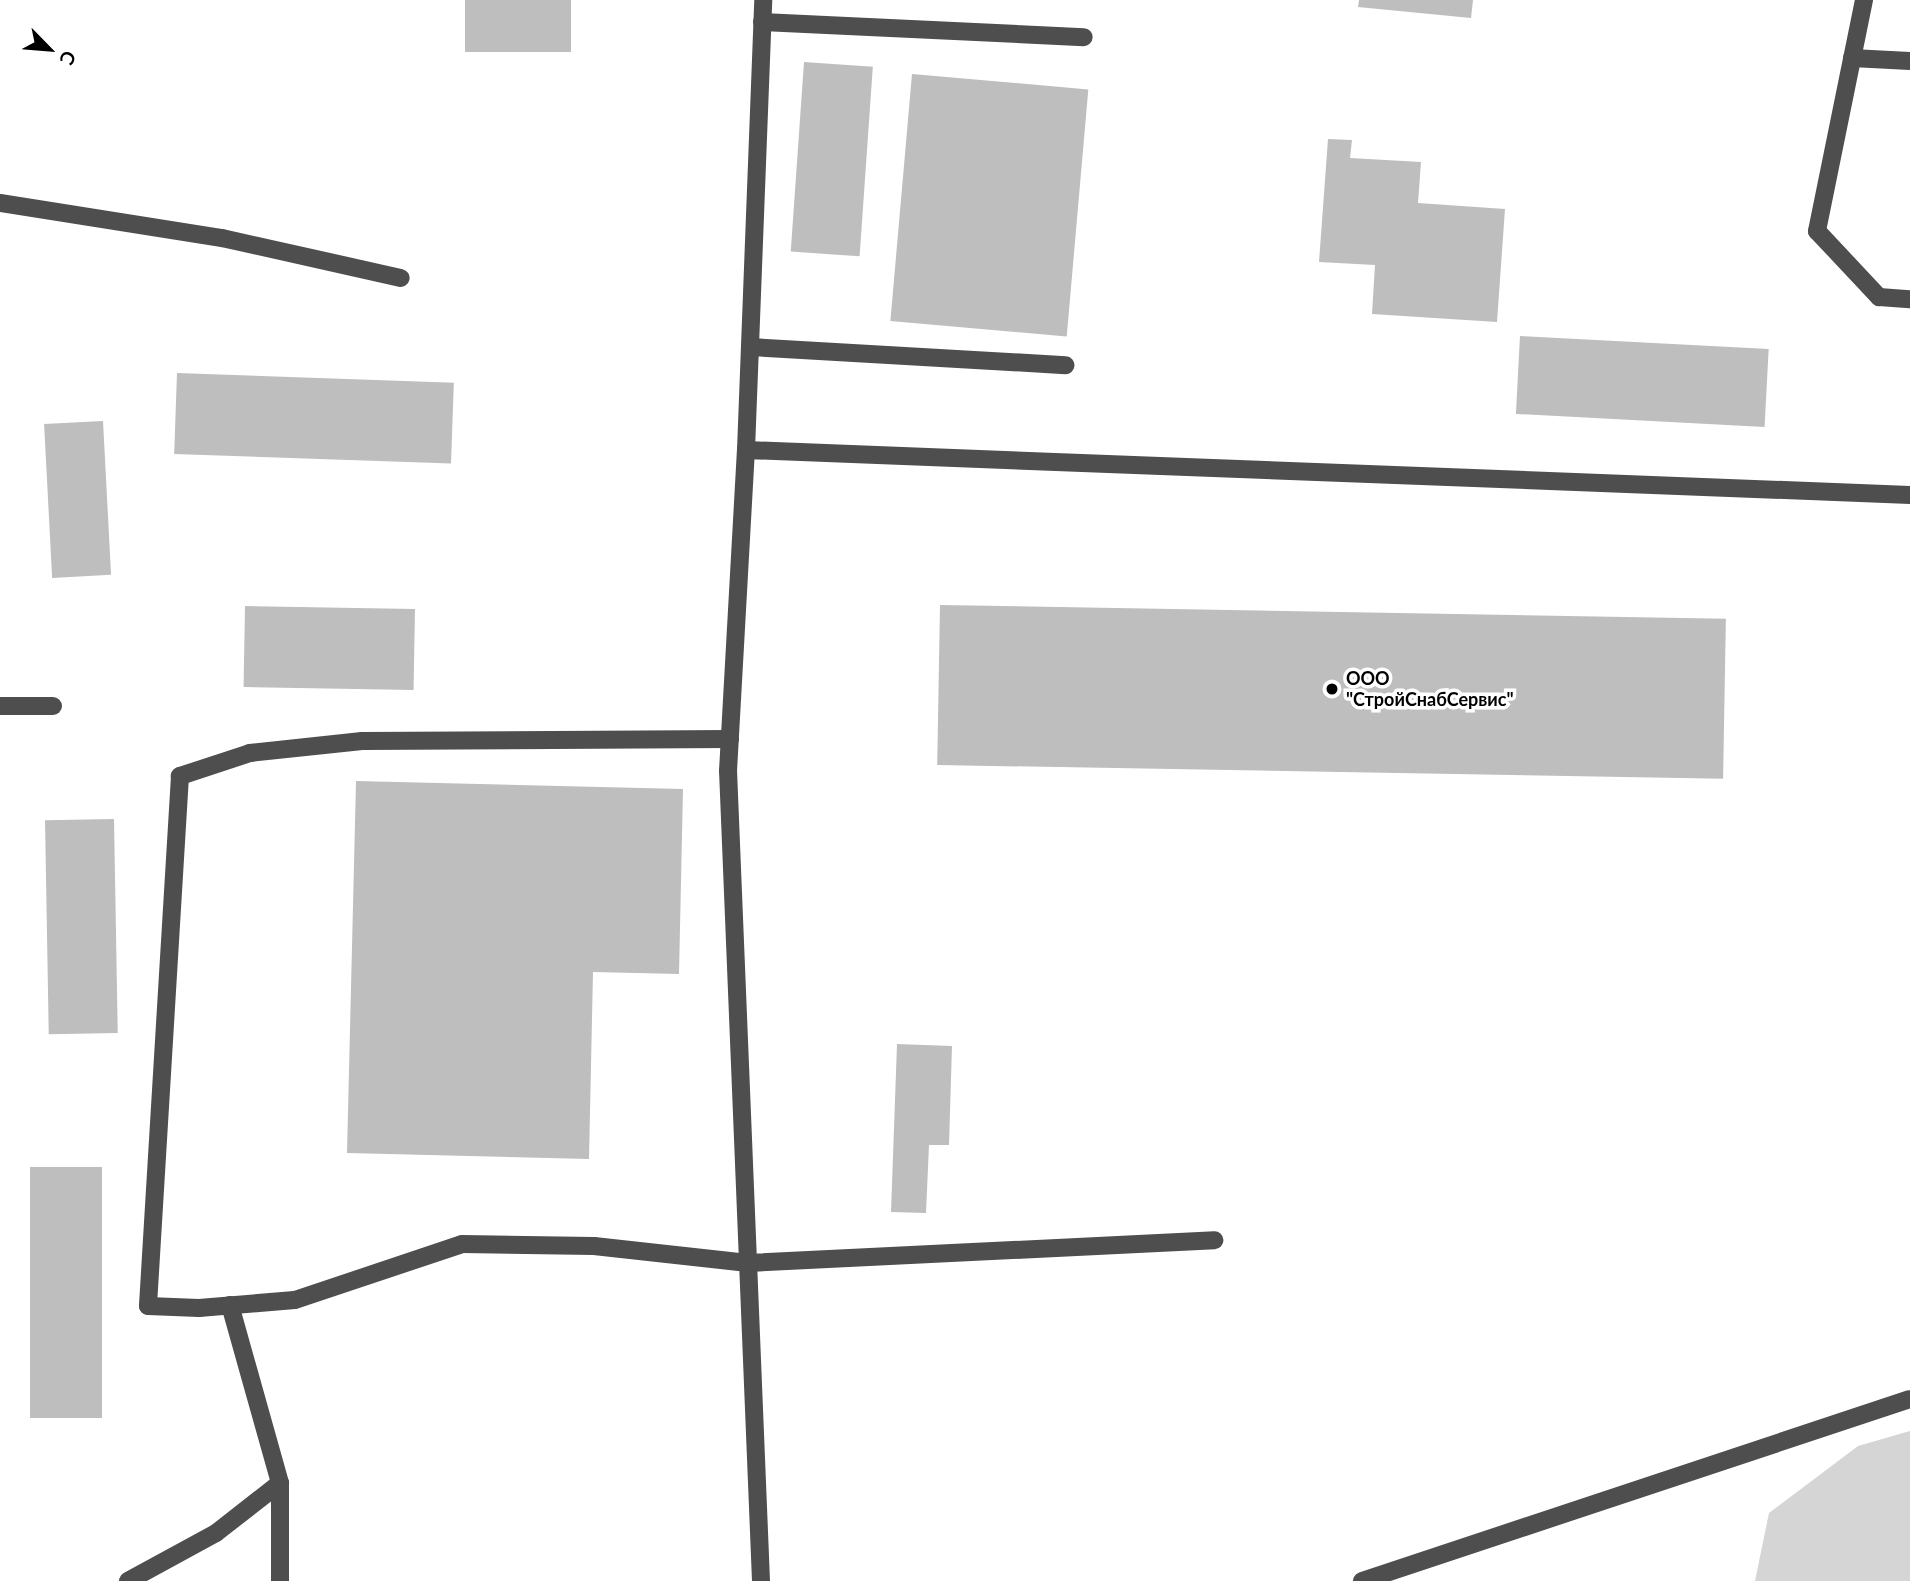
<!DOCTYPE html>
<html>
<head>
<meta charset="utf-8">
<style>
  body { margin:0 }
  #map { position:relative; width:1910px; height:1581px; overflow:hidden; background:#fff; font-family:Lato,sans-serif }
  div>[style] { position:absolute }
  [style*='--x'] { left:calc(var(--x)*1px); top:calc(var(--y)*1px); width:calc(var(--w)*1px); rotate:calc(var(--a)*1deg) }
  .green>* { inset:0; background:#d5d5d5 }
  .building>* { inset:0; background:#bebebe; transform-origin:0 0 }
  .minor>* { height:18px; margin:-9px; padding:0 9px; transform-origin:9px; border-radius:9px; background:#4e4e4e }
  .dots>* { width:19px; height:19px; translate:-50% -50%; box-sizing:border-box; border:4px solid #fff; border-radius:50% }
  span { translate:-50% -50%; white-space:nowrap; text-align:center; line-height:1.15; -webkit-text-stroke:7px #fff; paint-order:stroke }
  .poi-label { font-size:18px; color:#000; font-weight:700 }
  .left { translate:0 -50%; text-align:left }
  .north { position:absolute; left:14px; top:14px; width:70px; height:70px; -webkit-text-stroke:5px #fff; paint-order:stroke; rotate:115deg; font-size:19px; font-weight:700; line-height:28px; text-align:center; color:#000 }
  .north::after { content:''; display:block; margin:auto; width:24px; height:32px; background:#000; clip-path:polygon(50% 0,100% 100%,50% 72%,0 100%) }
</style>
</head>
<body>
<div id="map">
  <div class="green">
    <i style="clip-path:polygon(1910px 1431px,1910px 1581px,1755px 1581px,1769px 1513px,1858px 1446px)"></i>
  </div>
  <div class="building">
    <i style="left:465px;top:0;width:106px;height:52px"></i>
    <i style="clip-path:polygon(1359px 0,1473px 0,1471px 18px,1358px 7px)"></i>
    <i style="left:804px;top:62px;width:69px;height:190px;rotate:4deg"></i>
    <i style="left:912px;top:74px;width:177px;height:248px;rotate:5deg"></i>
    <i style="clip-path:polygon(1328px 139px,1352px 140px,1350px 158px,1421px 162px,1418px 203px,1505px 209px,1497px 322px,1372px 314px,1375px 265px,1319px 262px)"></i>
    <i style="left:1520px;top:336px;width:249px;height:78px;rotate:3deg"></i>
    <i style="left:177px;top:373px;width:277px;height:81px;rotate:2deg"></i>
    <i style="left:103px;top:421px;width:154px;height:59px;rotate:87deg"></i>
    <i style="left:940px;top:605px;width:786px;height:160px;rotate:1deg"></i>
    <i style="left:245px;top:606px;width:170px;height:81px;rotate:1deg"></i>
    <i style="clip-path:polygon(356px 781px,683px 789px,679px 974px,593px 972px,589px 1159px,347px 1153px)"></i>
    <i style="left:114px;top:819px;width:214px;height:69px;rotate:89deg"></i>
    <i style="clip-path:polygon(897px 1044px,952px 1046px,949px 1145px,929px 1145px,926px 1213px,891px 1212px)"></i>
    <i style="left:102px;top:1167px;width:251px;height:72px;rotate:90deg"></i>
  </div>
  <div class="minor">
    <i style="--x:1864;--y:0;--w:236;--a:101.5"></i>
    <i style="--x:1817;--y:231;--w:91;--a:46.8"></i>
    <i style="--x:1879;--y:297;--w:31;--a:4"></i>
    <i style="--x:762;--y:22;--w:322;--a:2.7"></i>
    <i style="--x:1852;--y:58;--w:58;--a:3"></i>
    <i style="--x:0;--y:203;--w:225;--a:9"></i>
    <i style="--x:222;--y:238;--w:183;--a:12.6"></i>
    <i style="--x:750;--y:347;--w:316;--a:3.3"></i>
    <i style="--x:746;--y:450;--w:1165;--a:2.21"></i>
    <i style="--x:0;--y:706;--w:53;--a:0"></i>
    <i style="--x:730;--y:739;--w:368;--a:179.7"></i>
    <i style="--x:362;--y:741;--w:113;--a:173.9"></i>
    <i style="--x:250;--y:753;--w:74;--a:161.8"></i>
    <i style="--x:180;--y:776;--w:531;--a:93.46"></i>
    <i style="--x:148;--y:1306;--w:51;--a:2.2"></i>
    <i style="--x:199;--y:1308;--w:96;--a:-4.8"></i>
    <i style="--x:295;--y:1300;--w:176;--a:-18.5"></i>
    <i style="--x:462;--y:1244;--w:132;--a:0.9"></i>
    <i style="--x:594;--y:1246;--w:155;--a:6.3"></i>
    <i style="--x:748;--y:1263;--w:467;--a:-2.8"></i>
    <i style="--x:230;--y:1305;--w:185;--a:74.3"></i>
    <i style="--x:280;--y:1483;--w:98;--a:90"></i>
    <i style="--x:128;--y:1581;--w:100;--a:-28.6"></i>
    <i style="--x:216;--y:1533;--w:81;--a:-38"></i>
    <i style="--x:761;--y:1581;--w:811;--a:-92.33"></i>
    <i style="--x:728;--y:771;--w:322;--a:-86.8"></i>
    <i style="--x:746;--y:450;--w:450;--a:-87.8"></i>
    <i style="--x:1362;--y:1581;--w:577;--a:-18.37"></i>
  </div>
  <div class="dots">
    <i style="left:1332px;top:689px;background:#000"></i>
  </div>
  <div class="poi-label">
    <span class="left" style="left:1346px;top:689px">ООО<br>"СтройСнабСервис"</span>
  </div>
  <div class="north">С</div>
</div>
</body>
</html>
